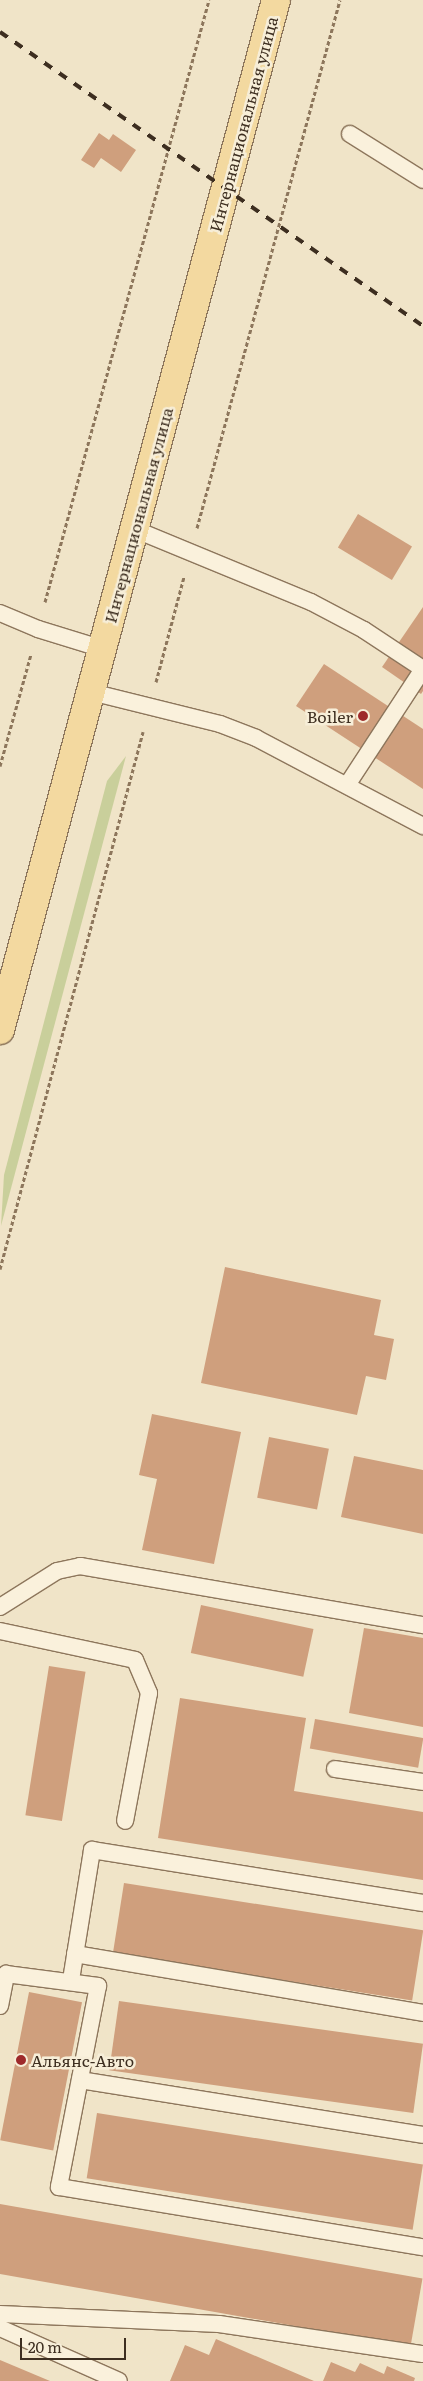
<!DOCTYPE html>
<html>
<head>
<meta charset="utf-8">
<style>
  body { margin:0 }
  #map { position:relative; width:423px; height:2381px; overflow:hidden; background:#f0e4c8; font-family:Literata,serif }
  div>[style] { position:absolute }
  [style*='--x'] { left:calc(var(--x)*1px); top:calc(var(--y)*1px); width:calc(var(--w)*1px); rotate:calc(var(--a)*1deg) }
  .green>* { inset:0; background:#c9cf9b }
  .building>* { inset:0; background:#cf9f7d; transform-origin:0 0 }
  .path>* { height:3px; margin-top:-1.5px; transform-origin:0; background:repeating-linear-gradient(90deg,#8d765c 0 4px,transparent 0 6.5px) }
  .roads { filter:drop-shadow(1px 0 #8d765c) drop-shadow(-1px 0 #8d765c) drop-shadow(0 1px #8d765c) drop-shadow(0 -1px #8d765c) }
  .lane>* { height:16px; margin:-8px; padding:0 8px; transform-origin:8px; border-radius:8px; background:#faf1dc }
  .primary>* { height:28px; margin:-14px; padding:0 14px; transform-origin:14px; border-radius:14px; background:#f3d9a0 }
  .rail>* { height:4px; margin-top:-2px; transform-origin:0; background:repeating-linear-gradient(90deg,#3d2e20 0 9px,transparent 0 18px) }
  .dots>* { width:14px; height:14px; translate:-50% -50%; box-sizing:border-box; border:2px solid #f7eed8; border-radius:50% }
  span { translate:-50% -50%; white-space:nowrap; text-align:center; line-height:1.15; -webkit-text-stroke:5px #f7eed8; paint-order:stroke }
  .street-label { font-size:16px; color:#3d2e20 }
  .poi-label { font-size:16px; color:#3d2e20 }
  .right { translate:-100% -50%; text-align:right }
  .left { translate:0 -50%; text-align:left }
  .scale { position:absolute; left:20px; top:2338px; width:106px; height:22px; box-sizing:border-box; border:2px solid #3d2e20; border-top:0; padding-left:6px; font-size:15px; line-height:18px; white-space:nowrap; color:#3d2e20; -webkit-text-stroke:4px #f7eed8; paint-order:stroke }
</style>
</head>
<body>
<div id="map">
  <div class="green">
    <i style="clip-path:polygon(126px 756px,1px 1226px,4px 1175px,107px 781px)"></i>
  </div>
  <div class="building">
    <i style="clip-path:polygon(99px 133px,109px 140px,113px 134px,136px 150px,121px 172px,101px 158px,94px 168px,81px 160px)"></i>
    <i style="left:358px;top:514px;width:63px;height:39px;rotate:31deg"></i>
    <i style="clip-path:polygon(423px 607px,423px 691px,421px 694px,382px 667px)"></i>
    <i style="clip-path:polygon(324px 664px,423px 729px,423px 789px,296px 706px)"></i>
    <i style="clip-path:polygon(225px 1267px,381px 1300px,374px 1335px,394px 1339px,386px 1380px,366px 1376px,357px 1415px,201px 1383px)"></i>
    <i style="clip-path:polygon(152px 1414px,241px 1432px,214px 1564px,142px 1550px,157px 1479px,139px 1475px)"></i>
    <i style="left:269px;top:1437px;width:61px;height:62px;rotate:11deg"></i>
    <i style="clip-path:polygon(354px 1456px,423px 1470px,423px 1534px,341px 1517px)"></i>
    <i style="left:201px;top:1605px;width:115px;height:49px;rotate:12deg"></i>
    <i style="clip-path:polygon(364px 1628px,423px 1638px,423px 1727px,349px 1713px)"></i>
    <i style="left:49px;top:1666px;width:37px;height:151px;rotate:9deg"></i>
    <i style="clip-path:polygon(180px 1698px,306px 1718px,294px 1791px,423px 1812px,423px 1880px,158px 1838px)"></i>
    <i style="left:315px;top:1719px;width:110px;height:30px;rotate:10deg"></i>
    <i style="left:124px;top:1883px;width:303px;height:71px;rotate:9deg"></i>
    <i style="left:29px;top:1992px;width:54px;height:151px;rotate:11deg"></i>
    <i style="left:119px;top:2001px;width:307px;height:70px;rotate:8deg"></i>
    <i style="left:97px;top:2113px;width:330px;height:66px;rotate:9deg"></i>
    <i style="left:0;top:2204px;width:429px;height:69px;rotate:10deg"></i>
    <i style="clip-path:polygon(216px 2339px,314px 2381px,170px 2381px,185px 2345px,209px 2355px)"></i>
    <i style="clip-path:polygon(0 2360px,50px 2381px,0 2381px)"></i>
    <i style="clip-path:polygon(331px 2362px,355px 2372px,360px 2363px,384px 2374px,387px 2366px,415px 2378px,414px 2381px,323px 2381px)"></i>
  </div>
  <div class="path">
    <i style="--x:197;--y:528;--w:547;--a:-74.85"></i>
    <i style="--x:45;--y:602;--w:624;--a:-74.76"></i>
    <i style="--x:156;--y:682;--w:109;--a:-75.1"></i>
    <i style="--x:0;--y:766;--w:116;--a:-74.5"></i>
    <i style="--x:0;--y:1269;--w:556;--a:-75.09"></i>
  </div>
  <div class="roads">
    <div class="lane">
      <i style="--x:350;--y:134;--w:86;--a:32.2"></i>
      <i style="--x:134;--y:529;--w:191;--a:22.4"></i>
      <i style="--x:311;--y:602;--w:60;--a:27.8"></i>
      <i style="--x:364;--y:630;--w:71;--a:33.5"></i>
      <i style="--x:423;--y:669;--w:139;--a:123.2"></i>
      <i style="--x:0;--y:613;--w:41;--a:22.8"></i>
      <i style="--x:38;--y:629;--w:68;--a:17.1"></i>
      <i style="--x:91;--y:692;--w:133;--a:13.9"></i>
      <i style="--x:220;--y:724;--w:39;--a:21"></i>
      <i style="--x:256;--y:738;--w:189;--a:27.8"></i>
      <i style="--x:0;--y:1607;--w:67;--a:-32.3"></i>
      <i style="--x:57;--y:1571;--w:24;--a:-12"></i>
      <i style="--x:80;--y:1566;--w:348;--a:9.8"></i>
      <i style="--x:0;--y:1631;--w:138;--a:12.1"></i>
      <i style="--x:135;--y:1660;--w:36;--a:67"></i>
      <i style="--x:149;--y:1693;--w:130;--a:100.6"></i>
      <i style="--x:335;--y:1769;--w:89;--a:8.4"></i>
      <i style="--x:75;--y:1954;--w:353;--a:9.6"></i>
      <i style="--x:71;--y:1980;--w:132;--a:-80.8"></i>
      <i style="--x:92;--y:1850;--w:335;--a:9.1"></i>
      <i style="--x:0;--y:2006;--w:33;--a:-79"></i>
      <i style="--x:6;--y:1974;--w:93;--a:7.4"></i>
      <i style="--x:98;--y:1986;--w:205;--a:101"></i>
      <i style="--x:59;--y:2187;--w:369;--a:9.4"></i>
      <i style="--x:80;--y:2080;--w:347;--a:9.1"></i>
      <i style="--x:0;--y:2314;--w:219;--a:2.6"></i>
      <i style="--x:219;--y:2324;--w:206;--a:8.4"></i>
      <i style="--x:0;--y:2328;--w:130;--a:24"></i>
    </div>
    <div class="primary">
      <i style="--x:0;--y:1030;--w:1066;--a:-75"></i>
    </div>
  </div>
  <div class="rail">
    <i style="--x:0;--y:32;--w:515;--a:34.8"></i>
  </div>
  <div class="dots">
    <i style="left:363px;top:716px;background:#9e2a2b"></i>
    <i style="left:21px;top:2060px;background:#9e2a2b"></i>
  </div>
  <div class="street-label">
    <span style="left:243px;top:124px;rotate:-75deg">Интернациональная улица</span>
    <span style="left:138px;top:515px;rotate:-75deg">Интернациональная улица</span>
  </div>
  <div class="poi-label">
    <span class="right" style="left:353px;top:716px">Boiler</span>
    <span class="left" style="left:31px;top:2060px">Альянс-Авто</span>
  </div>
  <div class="scale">20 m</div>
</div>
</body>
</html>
